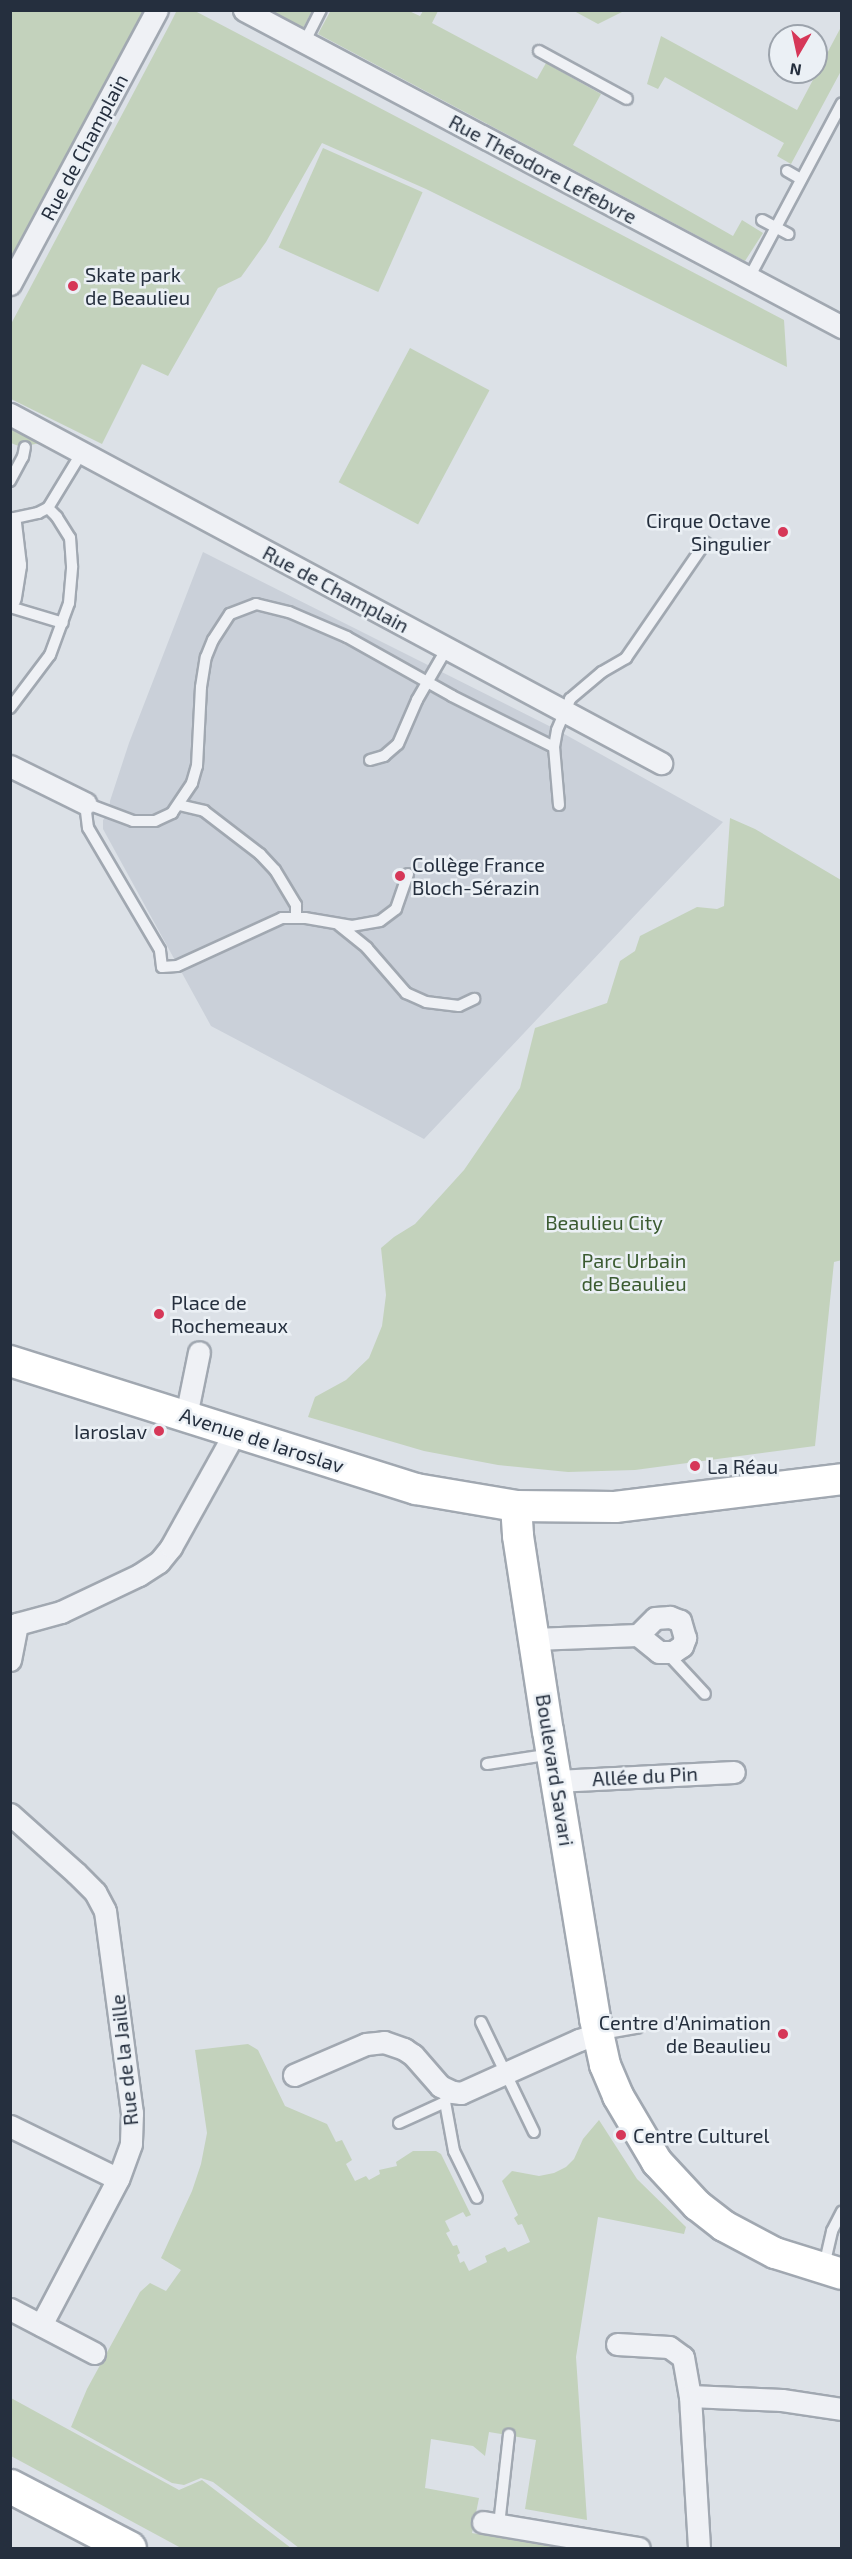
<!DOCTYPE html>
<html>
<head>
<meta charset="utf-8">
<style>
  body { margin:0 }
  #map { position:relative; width:852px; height:2559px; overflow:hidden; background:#dce1e7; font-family:"Exo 2",sans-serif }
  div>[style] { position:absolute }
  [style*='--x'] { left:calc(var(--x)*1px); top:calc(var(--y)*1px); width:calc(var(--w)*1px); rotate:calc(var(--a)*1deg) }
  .built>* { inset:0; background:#cad0d9 }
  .green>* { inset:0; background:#c3d2bc; transform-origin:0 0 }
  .roads { filter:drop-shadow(2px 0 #a1a8b1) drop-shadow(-2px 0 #a1a8b1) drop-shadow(0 2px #a1a8b1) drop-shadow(0 -2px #a1a8b1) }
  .lane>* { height:10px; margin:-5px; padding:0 5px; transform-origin:5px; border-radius:5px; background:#eff1f5 }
  .street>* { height:21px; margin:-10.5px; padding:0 10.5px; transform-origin:10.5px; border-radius:10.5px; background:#eff1f5 }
  .secondary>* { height:30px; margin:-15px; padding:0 15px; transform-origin:15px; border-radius:15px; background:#fff }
  .primary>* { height:33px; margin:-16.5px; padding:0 16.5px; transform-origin:16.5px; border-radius:16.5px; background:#fff }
  .dots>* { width:16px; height:16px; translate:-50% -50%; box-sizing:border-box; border:3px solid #ebf0f5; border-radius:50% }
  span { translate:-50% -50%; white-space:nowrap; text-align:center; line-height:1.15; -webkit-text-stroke:5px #ebf0f5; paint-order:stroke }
  .street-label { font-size:20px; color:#252f3e }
  .poi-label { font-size:20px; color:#252f3e }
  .left { translate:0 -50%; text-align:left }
  .right { translate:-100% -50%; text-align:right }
  .park-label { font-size:20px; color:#3b5b31 }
  .frame { position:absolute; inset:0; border:12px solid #252f3e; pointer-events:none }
  .north { position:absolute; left:768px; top:24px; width:60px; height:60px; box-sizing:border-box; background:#ebf0f5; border:2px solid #9ca3ac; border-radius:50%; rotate:189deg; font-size:16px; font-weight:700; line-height:24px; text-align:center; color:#252f3e }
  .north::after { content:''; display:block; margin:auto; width:21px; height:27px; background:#d63758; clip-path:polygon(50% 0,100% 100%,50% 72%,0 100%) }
</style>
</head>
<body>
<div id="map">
  <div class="built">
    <i style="clip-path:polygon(203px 552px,557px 730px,723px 822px,424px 1139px,211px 1026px,103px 829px,103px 820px,109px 813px,110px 801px,129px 743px)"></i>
  </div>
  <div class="green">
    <i style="clip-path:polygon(11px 10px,143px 11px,11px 261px,10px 11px)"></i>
    <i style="clip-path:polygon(183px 10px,195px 11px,784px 320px,787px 367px,426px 189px,322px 143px,266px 242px,241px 277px,218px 288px,168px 376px,142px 364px,102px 444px,11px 399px,11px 324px,170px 24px,176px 12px)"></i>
    <i style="clip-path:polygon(331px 10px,409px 11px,420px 16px,423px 11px,438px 11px,432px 23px,537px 79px,546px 63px,601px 94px,573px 145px,733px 236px,742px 220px,763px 233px,745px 261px,318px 34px)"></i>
    <i style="clip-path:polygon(263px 11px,312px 11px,302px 30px)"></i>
    <i style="clip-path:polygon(620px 11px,622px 12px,598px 24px,574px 11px)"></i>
    <i style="clip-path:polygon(841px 27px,841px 71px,791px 164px,777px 156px,784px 143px,665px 77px,658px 89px,647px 84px,661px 36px,797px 110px)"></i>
    <i style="left:323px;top:148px;width:109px;height:109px;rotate:24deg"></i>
    <i style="left:410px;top:348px;width:90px;height:152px;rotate:28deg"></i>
    <i style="clip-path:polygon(10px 427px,40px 443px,21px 447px,11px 443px)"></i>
    <i style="clip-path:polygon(730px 818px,755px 829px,841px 880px,842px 1260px,834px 1262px,815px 1446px,635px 1470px,568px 1472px,498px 1465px,424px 1451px,308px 1417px,315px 1397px,346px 1380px,369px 1358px,382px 1326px,386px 1295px,381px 1248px,394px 1237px,415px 1224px,464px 1170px,520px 1088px,535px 1028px,607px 1003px,620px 961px,635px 951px,640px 936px,697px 907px,717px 909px,724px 906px)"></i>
    <i style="clip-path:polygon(248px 2044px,258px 2050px,285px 2106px,327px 2124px,336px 2142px,342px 2140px,352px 2160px,346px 2164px,355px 2181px,366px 2176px,369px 2180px,380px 2174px,379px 2170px,397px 2166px,396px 2162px,413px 2151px,436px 2151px,441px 2154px,471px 2215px,466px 2217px,463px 2212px,445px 2221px,450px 2231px,446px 2233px,453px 2246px,457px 2245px,460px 2253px,457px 2255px,460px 2263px,464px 2261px,469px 2271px,487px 2262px,485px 2256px,505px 2247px,508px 2252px,530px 2242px,522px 2224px,518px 2225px,514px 2218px,518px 2215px,502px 2181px,512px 2171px,539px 2176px,554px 2173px,566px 2167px,574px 2159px,583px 2139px,599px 2120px,637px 2179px,686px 2227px,684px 2234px,598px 2217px,576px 2357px,587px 2520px,525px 2509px,536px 2440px,489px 2432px,485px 2456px,473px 2446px,431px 2439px,425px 2488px,479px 2498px,472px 2533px,559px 2548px,299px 2548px,213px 2482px,201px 2478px,184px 2485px,172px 2483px,71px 2427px,87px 2389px,140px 2292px,150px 2283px,166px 2291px,181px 2270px,161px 2258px,192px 2191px,201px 2164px,207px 2133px,195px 2050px)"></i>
    <i style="clip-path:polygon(11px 2398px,179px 2490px,202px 2480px,291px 2548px,181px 2548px,11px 2456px)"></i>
  </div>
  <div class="roads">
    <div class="lane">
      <i style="--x:304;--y:43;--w:37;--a:-63"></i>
      <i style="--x:539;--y:51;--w:100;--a:28.6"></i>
      <i style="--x:787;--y:171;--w:16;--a:30"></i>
      <i style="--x:762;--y:220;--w:30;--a:28"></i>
      <i style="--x:749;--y:278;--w:198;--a:-62"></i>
      <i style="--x:10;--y:481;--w:27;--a:-62"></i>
      <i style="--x:23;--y:457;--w:10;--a:-79"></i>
      <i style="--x:10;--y:519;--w:29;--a:-12"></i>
      <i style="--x:38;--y:513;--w:11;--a:-27"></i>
      <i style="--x:48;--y:508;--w:66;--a:-58.7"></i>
      <i style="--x:10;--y:607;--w:55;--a:16.8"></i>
      <i style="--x:10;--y:708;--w:66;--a:-53"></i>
      <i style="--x:50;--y:655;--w:55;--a:-69.9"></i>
      <i style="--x:69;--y:603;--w:37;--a:-85"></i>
      <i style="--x:72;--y:566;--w:28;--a:-94"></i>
      <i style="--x:70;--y:538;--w:25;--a:-122"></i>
      <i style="--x:57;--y:517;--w:13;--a:-135"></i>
      <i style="--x:370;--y:760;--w:15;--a:-16"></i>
      <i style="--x:384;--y:756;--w:18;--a:-41"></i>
      <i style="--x:398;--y:744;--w:48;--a:-66.6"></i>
      <i style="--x:417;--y:700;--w:60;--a:-60"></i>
      <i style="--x:179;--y:805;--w:26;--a:13"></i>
      <i style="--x:204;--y:811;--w:71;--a:37.5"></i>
      <i style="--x:260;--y:854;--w:22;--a:47"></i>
      <i style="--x:275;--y:870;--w:41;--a:59"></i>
      <i style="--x:296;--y:905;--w:13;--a:90"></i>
      <i style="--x:559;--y:805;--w:58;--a:-94.9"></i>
      <i style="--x:554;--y:747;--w:17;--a:-80"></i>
      <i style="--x:557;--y:730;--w:34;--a:-67"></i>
      <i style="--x:570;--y:699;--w:42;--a:-40.2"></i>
      <i style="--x:602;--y:672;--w:28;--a:-30"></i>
      <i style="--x:626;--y:658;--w:140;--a:-55.5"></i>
      <i style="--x:408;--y:874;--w:37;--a:109"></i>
      <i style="--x:396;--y:909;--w:20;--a:143"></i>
      <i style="--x:380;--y:921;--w:28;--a:170"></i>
      <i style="--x:352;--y:926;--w:48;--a:-170.3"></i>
      <i style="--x:305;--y:918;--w:23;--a:180"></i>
      <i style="--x:282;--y:918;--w:115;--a:155.4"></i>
      <i style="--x:177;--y:966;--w:15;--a:176"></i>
      <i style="--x:162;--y:967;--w:17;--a:-97"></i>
      <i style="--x:160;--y:950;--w:142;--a:-120.5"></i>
      <i style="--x:88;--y:828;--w:25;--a:-97"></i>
      <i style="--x:85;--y:803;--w:51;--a:20.6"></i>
      <i style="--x:133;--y:821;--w:22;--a:0"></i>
      <i style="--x:155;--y:821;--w:19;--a:-25"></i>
      <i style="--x:172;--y:813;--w:36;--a:-56"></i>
      <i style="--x:192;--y:783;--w:18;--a:-74"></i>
      <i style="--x:197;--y:766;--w:79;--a:-87.1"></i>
      <i style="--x:201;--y:687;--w:30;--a:-81"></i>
      <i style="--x:206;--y:657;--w:18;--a:-68"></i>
      <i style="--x:213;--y:640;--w:31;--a:-57"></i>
      <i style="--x:230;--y:614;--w:28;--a:-21"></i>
      <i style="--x:256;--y:604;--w:34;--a:14"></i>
      <i style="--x:289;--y:612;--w:63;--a:23.3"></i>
      <i style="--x:347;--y:637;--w:120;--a:29.3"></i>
      <i style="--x:452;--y:696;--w:114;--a:26.6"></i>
      <i style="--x:339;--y:925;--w:36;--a:39"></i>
      <i style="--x:367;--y:948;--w:60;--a:49.1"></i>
      <i style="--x:406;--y:993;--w:22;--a:24"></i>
      <i style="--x:426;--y:1002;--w:33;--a:7"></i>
      <i style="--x:459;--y:1006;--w:17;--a:-25"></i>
      <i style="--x:666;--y:1652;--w:57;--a:47.1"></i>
      <i style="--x:487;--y:1764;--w:66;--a:-8.7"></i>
      <i style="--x:481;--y:2022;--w:122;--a:64.3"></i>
      <i style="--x:602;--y:2034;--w:36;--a:-10"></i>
      <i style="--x:447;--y:2090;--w:12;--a:99"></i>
      <i style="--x:445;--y:2102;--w:50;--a:79.6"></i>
      <i style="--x:454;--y:2151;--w:52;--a:63.9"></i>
      <i style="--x:399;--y:2123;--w:51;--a:-24.5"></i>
      <i style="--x:824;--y:2266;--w:36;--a:-77"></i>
      <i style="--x:832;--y:2231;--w:22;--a:-63"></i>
      <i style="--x:499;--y:2525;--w:91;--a:-83.7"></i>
    </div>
    <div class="street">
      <i style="--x:244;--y:10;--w:677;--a:27.93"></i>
      <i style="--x:10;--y:284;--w:311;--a:-61.8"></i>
      <i style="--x:10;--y:414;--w:739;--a:28.2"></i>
      <i style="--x:10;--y:523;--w:42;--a:83.2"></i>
      <i style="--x:15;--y:565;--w:33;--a:99"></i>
      <i style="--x:10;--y:766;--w:84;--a:26.3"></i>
      <i style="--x:186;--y:1416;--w:65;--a:-78.5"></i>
      <i style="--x:534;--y:1639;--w:104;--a:-2.2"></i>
      <i style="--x:638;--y:1635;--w:27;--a:39"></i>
      <i style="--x:659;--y:1652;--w:14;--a:0"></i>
      <i style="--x:673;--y:1652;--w:11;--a:-34"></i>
      <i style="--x:682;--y:1646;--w:9;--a:-69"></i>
      <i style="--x:685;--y:1638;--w:18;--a:-106"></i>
      <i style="--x:680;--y:1621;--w:11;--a:-158"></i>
      <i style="--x:670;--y:1617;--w:15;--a:176"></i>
      <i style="--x:655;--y:1618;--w:24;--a:135"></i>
      <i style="--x:10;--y:1660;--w:37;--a:-79"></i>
      <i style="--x:17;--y:1624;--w:46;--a:-15.3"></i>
      <i style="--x:61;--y:1612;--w:86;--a:-25.4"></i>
      <i style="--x:139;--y:1575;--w:24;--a:-33"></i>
      <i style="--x:159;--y:1562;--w:19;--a:-51"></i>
      <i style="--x:171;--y:1547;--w:132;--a:-60.9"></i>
      <i style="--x:556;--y:1781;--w:178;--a:-2.9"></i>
      <i style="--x:10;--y:1814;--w:89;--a:41.8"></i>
      <i style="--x:76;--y:1873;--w:27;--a:45"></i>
      <i style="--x:95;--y:1892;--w:21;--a:62"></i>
      <i style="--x:105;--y:1911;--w:204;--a:82.4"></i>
      <i style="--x:132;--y:2113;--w:31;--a:92"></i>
      <i style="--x:131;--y:2144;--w:37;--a:110"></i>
      <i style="--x:118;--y:2179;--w:165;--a:117.8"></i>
      <i style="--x:294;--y:2075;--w:78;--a:-23.3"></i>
      <i style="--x:366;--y:2044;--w:18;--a:-6"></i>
      <i style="--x:384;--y:2042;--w:21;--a:19"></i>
      <i style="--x:404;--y:2049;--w:11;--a:34"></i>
      <i style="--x:413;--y:2055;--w:41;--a:48.9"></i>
      <i style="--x:440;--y:2086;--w:14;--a:25"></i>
      <i style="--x:453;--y:2092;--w:8;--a:7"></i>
      <i style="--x:461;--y:2093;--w:129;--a:-24.2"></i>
      <i style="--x:579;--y:2040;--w:20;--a:-18"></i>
      <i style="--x:10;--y:2126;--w:120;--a:26.1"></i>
      <i style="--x:10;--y:2309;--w:95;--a:27.6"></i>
      <i style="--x:617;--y:2344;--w:52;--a:3.3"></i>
      <i style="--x:669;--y:2347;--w:17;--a:36"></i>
      <i style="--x:683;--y:2357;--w:40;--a:80"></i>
      <i style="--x:690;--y:2396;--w:152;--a:86.6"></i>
      <i style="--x:690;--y:2396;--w:92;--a:2.5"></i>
      <i style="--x:782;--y:2400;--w:61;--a:8.5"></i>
      <i style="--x:483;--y:2522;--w:158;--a:9.5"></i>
    </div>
    <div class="secondary">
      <i style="--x:10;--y:1361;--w:426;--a:17.5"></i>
      <i style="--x:416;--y:1489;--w:101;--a:9.6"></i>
      <i style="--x:516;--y:1506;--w:99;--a:0.6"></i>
      <i style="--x:615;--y:1507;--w:229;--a:-7"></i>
      <i style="--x:516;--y:1506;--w:30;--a:86"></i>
      <i style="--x:518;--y:1536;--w:197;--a:81.3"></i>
      <i style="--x:548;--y:1731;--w:292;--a:80.7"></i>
      <i style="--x:595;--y:2019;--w:47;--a:77.7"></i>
      <i style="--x:605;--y:2065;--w:34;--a:67"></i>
      <i style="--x:618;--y:2096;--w:77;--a:59.4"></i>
      <i style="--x:657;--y:2162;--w:59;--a:47.1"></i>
      <i style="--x:697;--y:2205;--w:34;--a:38"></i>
      <i style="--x:724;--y:2226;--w:58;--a:27.9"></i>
      <i style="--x:775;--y:2253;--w:70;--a:17.4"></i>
    </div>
    <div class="primary">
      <i style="--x:10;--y:2486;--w:134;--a:27.5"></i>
    </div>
  </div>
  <div class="dots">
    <i style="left:73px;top:286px;background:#d63758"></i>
    <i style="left:783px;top:532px;background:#d63758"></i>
    <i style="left:400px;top:876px;background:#d63758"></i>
    <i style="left:159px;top:1314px;background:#d63758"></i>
    <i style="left:159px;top:1431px;background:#d63758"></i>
    <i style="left:695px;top:1466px;background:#d63758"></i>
    <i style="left:783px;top:2034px;background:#d63758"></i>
    <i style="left:621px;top:2135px;background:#d63758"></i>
  </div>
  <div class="street-label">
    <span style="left:84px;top:147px;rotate:-62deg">Rue de Champlain</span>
    <span style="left:543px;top:169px;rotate:28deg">Rue Théodore Lefebvre</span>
    <span style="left:336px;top:589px;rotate:28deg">Rue de Champlain</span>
    <span style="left:262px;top:1440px;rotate:18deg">Avenue de Iaroslav</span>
    <span style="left:555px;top:1770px;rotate:81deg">Boulevard Savari</span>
    <span style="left:645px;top:1776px;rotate:-3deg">Allée du Pin</span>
    <span style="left:124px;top:2060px;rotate:-96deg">Rue de la Jaille</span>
  </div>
  <div class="poi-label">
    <span class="left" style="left:85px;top:286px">Skate park<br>de Beaulieu</span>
    <span class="right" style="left:771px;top:532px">Cirque Octave<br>Singulier</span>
    <span class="left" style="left:412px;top:876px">Collège France<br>Bloch-Sérazin</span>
    <span class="left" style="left:171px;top:1314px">Place de<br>Rochemeaux</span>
    <span class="right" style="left:147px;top:1431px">Iaroslav</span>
    <span class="left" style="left:707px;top:1466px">La Réau</span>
    <span class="right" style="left:771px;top:2034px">Centre d'Animation<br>de Beaulieu</span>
    <span class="left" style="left:633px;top:2135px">Centre Culturel</span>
  </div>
  <div class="park-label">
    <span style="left:604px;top:1222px">Beaulieu City</span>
    <span style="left:634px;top:1272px">Parc Urbain<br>de Beaulieu</span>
  </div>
  <div class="frame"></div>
  <div class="north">N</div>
</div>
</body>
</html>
